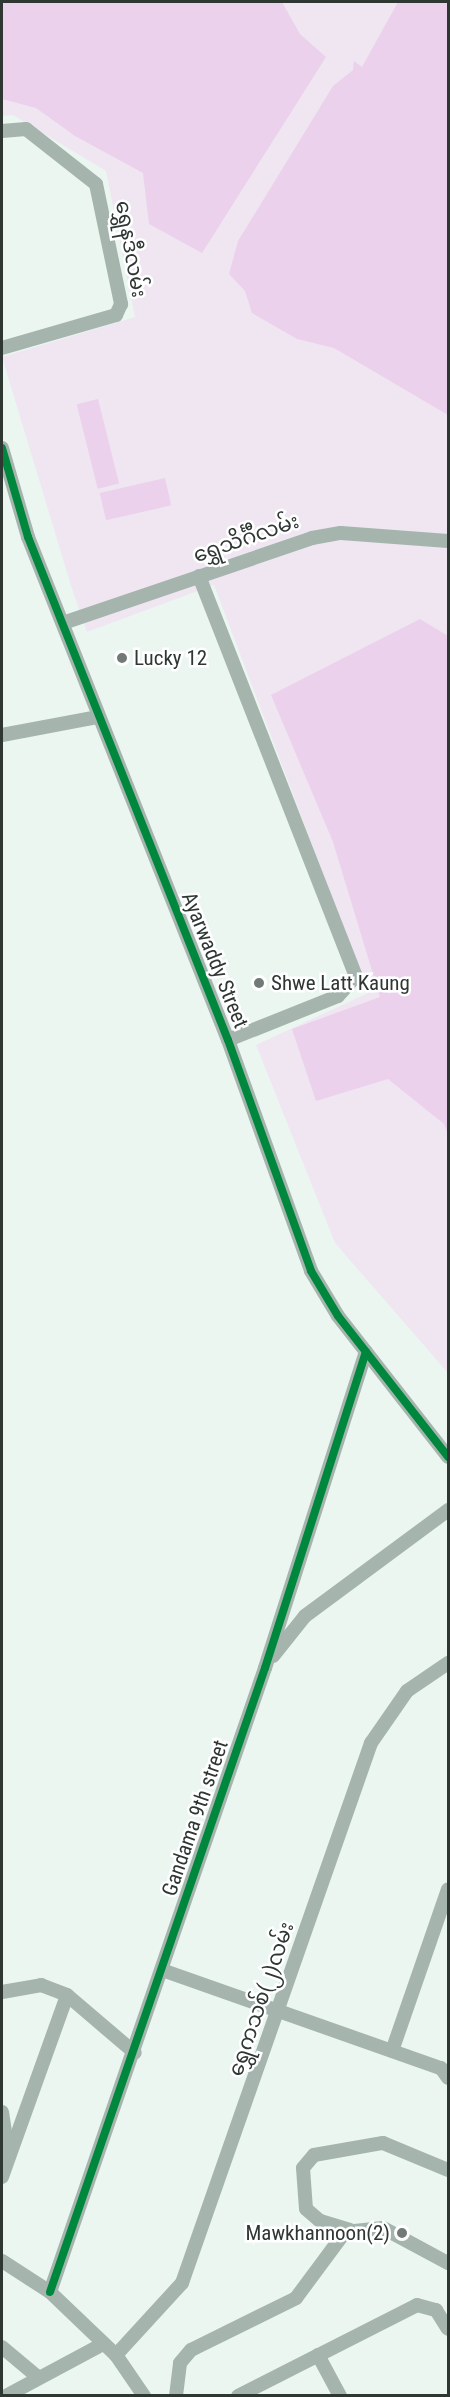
<!DOCTYPE html>
<html>
<head>
<meta charset="utf-8">
<style>
  body { margin:0 }
  #map { position:relative; width:450px; height:2397px; overflow:hidden; background:#ebf6f1; font-family:"Roboto Condensed","Noto Sans Myanmar",sans-serif }
  div>[style] { position:absolute }
  [style*='--x'] { left:calc(var(--x)*1px); top:calc(var(--y)*1px); width:calc(var(--w)*1px); rotate:calc(var(--a)*1deg) }
  .green>* { inset:0; background:#efe6f2 }
  .water>* { inset:0; background:#ebd1ec; transform-origin:0 0 }
  .minor>* { height:14px; margin:-7px; padding:0 7px; transform-origin:7px; border-radius:7px; background:#a5b5ae }
  .cycleway>* { height:8px; margin:-4px; padding:0 4px; transform-origin:4px; border-radius:4px; background:#00873e }
  .dots>* { width:16px; height:16px; translate:-50% -50%; box-sizing:border-box; border:3px solid #fff; border-radius:50% }
  span { translate:-50% -50%; white-space:nowrap; text-align:center; line-height:1.15; -webkit-text-stroke:5px #fff; paint-order:stroke }
  .street-label { font-size:21px; color:#2f3733 }
  .poi-label { font-size:21px; color:#2f3733 }
  .left { translate:0 -50%; text-align:left }
  .right { translate:-100% -50%; text-align:right }
  .frame { position:absolute; inset:0; border:3px solid #2f3733; pointer-events:none }
</style>
</head>
<body>
<div id="map">
  <div class="green">
    <i style="clip-path:polygon(2px 2px,448px 2px,448px 1373px,335px 1243px,256px 1045px,368px 993px,214px 585px,87px 632px,72px 589px,2px 357px,135px 317px,106px 171px,13px 115px,2px 116px)"></i>
  </div>
  <div class="water">
    <i style="clip-path:polygon(2px 2px,282px 2px,300px 34px,326px 57px,202px 253px,149px 224px,143px 173px,75px 136px,36px 108px,2px 99px)"></i>
    <i style="clip-path:polygon(398px 2px,448px 2px,448px 415px,334px 348px,297px 339px,252px 313px,245px 291px,229px 274px,238px 241px,333px 86px,353px 70px,354px 61px,362px 67px)"></i>
    <i style="left:98px;top:399px;width:87px;height:22px;rotate:76deg"></i>
    <i style="left:165px;top:478px;width:28px;height:67px;rotate:77deg"></i>
    <i style="clip-path:polygon(420px 619px,448px 636px,448px 1134px,444px 1124px,388px 1079px,316px 1101px,292px 1029px,380px 997px,333px 842px,271px 695px)"></i>
  </div>
  <div class="minor">
    <i style="--x:2;--y:131;--w:24;--a:-5"></i>
    <i style="--x:26;--y:129;--w:89;--a:38.2"></i>
    <i style="--x:96;--y:184;--w:123;--a:78.2"></i>
    <i style="--x:121;--y:304;--w:12;--a:114"></i>
    <i style="--x:116;--y:315;--w:119;--a:163.9"></i>
    <i style="--x:2;--y:448;--w:93;--a:73.7"></i>
    <i style="--x:28;--y:537;--w:541;--a:68.32"></i>
    <i style="--x:228;--y:1040;--w:245;--a:70.2"></i>
    <i style="--x:311;--y:1271;--w:52;--a:59"></i>
    <i style="--x:338;--y:1316;--w:179;--a:52"></i>
    <i style="--x:199;--y:576;--w:430;--a:68.6"></i>
    <i style="--x:356;--y:976;--w:27;--a:132"></i>
    <i style="--x:338;--y:996;--w:118;--a:158.2"></i>
    <i style="--x:63;--y:623;--w:263;--a:-18.8"></i>
    <i style="--x:312;--y:538;--w:29;--a:-10"></i>
    <i style="--x:341;--y:533;--w:107;--a:4.3"></i>
    <i style="--x:2;--y:735;--w:98;--a:-10.6"></i>
    <i style="--x:273;--y:1656;--w:51;--a:-51.3"></i>
    <i style="--x:305;--y:1616;--w:178;--a:-36.5"></i>
    <i style="--x:162;--y:1970;--w:296;--a:19.4"></i>
    <i style="--x:441;--y:2068;--w:12;--a:55"></i>
    <i style="--x:2;--y:1992;--w:40;--a:-10"></i>
    <i style="--x:41;--y:1985;--w:28;--a:21"></i>
    <i style="--x:67;--y:1995;--w:89;--a:40.5"></i>
    <i style="--x:392;--y:2051;--w:171;--a:-70.9"></i>
    <i style="--x:2;--y:2112;--w:40;--a:81.5"></i>
    <i style="--x:2;--y:2177;--w:193;--a:-70.3"></i>
    <i style="--x:350;--y:2230;--w:31;--a:-163"></i>
    <i style="--x:320;--y:2221;--w:18;--a:-139"></i>
    <i style="--x:306;--y:2209;--w:41;--a:-94.2"></i>
    <i style="--x:303;--y:2168;--w:17;--a:-50"></i>
    <i style="--x:314;--y:2155;--w:70;--a:-9.9"></i>
    <i style="--x:383;--y:2143;--w:70;--a:22.6"></i>
    <i style="--x:2;--y:2261;--w:57;--a:32.9"></i>
    <i style="--x:50;--y:2292;--w:91;--a:43.7"></i>
    <i style="--x:116;--y:2355;--w:50;--a:55.7"></i>
    <i style="--x:50;--y:2292;--w:660;--a:-70.99"></i>
    <i style="--x:265;--y:1668;--w:332;--a:-72.3"></i>
    <i style="--x:2;--y:2347;--w:48;--a:40"></i>
    <i style="--x:116;--y:2355;--w:98;--a:-47.5"></i>
    <i style="--x:182;--y:2283;--w:572;--a:-70.71"></i>
    <i style="--x:371;--y:1743;--w:63;--a:-55.3"></i>
    <i style="--x:407;--y:1691;--w:50;--a:-34.3"></i>
    <i style="--x:318;--y:2355;--w:47;--a:61.8"></i>
    <i style="--x:6;--y:2396;--w:110;--a:-28.2"></i>
    <i style="--x:176;--y:2396;--w:33;--a:-83"></i>
    <i style="--x:180;--y:2363;--w:17;--a:-50"></i>
    <i style="--x:191;--y:2350;--w:117;--a:-26.3"></i>
    <i style="--x:296;--y:2298;--w:82;--a:-53.4"></i>
    <i style="--x:345;--y:2232;--w:38;--a:-6"></i>
    <i style="--x:383;--y:2228;--w:74;--a:28.3"></i>
    <i style="--x:238;--y:2396;--w:201;--a:-26.9"></i>
    <i style="--x:417;--y:2305;--w:20;--a:15"></i>
    <i style="--x:436;--y:2310;--w:22;--a:58"></i>
  </div>
  <div class="cycleway">
    <i style="--x:2;--y:448;--w:93;--a:73.7"></i>
    <i style="--x:28;--y:537;--w:541;--a:68.32"></i>
    <i style="--x:228;--y:1040;--w:245;--a:70.2"></i>
    <i style="--x:311;--y:1271;--w:52;--a:59"></i>
    <i style="--x:338;--y:1316;--w:179;--a:52"></i>
    <i style="--x:50;--y:2292;--w:660;--a:-70.99"></i>
    <i style="--x:265;--y:1668;--w:332;--a:-72.3"></i>
  </div>
  <div class="dots">
    <i style="left:122px;top:658px;background:#717a76"></i>
    <i style="left:259px;top:983px;background:#717a76"></i>
    <i style="left:402px;top:2233px;background:#717a76"></i>
  </div>
  <div class="street-label">
    <span style="left:131px;top:249px;rotate:80deg">ရွှေနဒီလမ်း</span>
    <span style="left:246px;top:538px;rotate:-19deg">ရွှေသိင်္ဂီလမ်း</span>
    <span style="left:215px;top:960px;rotate:68deg">Ayarwaddy Street</span>
    <span style="left:195px;top:1818px;rotate:-71deg">Gandama 9th street</span>
    <span style="left:261px;top:1999px;rotate:-71deg">ရွှေကသစ်(၂)လမ်း</span>
  </div>
  <div class="poi-label">
    <span class="left" style="left:134px;top:658px">Lucky 12</span>
    <span class="left" style="left:271px;top:983px">Shwe Latt Kaung</span>
    <span class="right" style="left:390px;top:2233px">Mawkhannoon(2)</span>
  </div>
  <div class="frame"></div>
</div>
</body>
</html>
